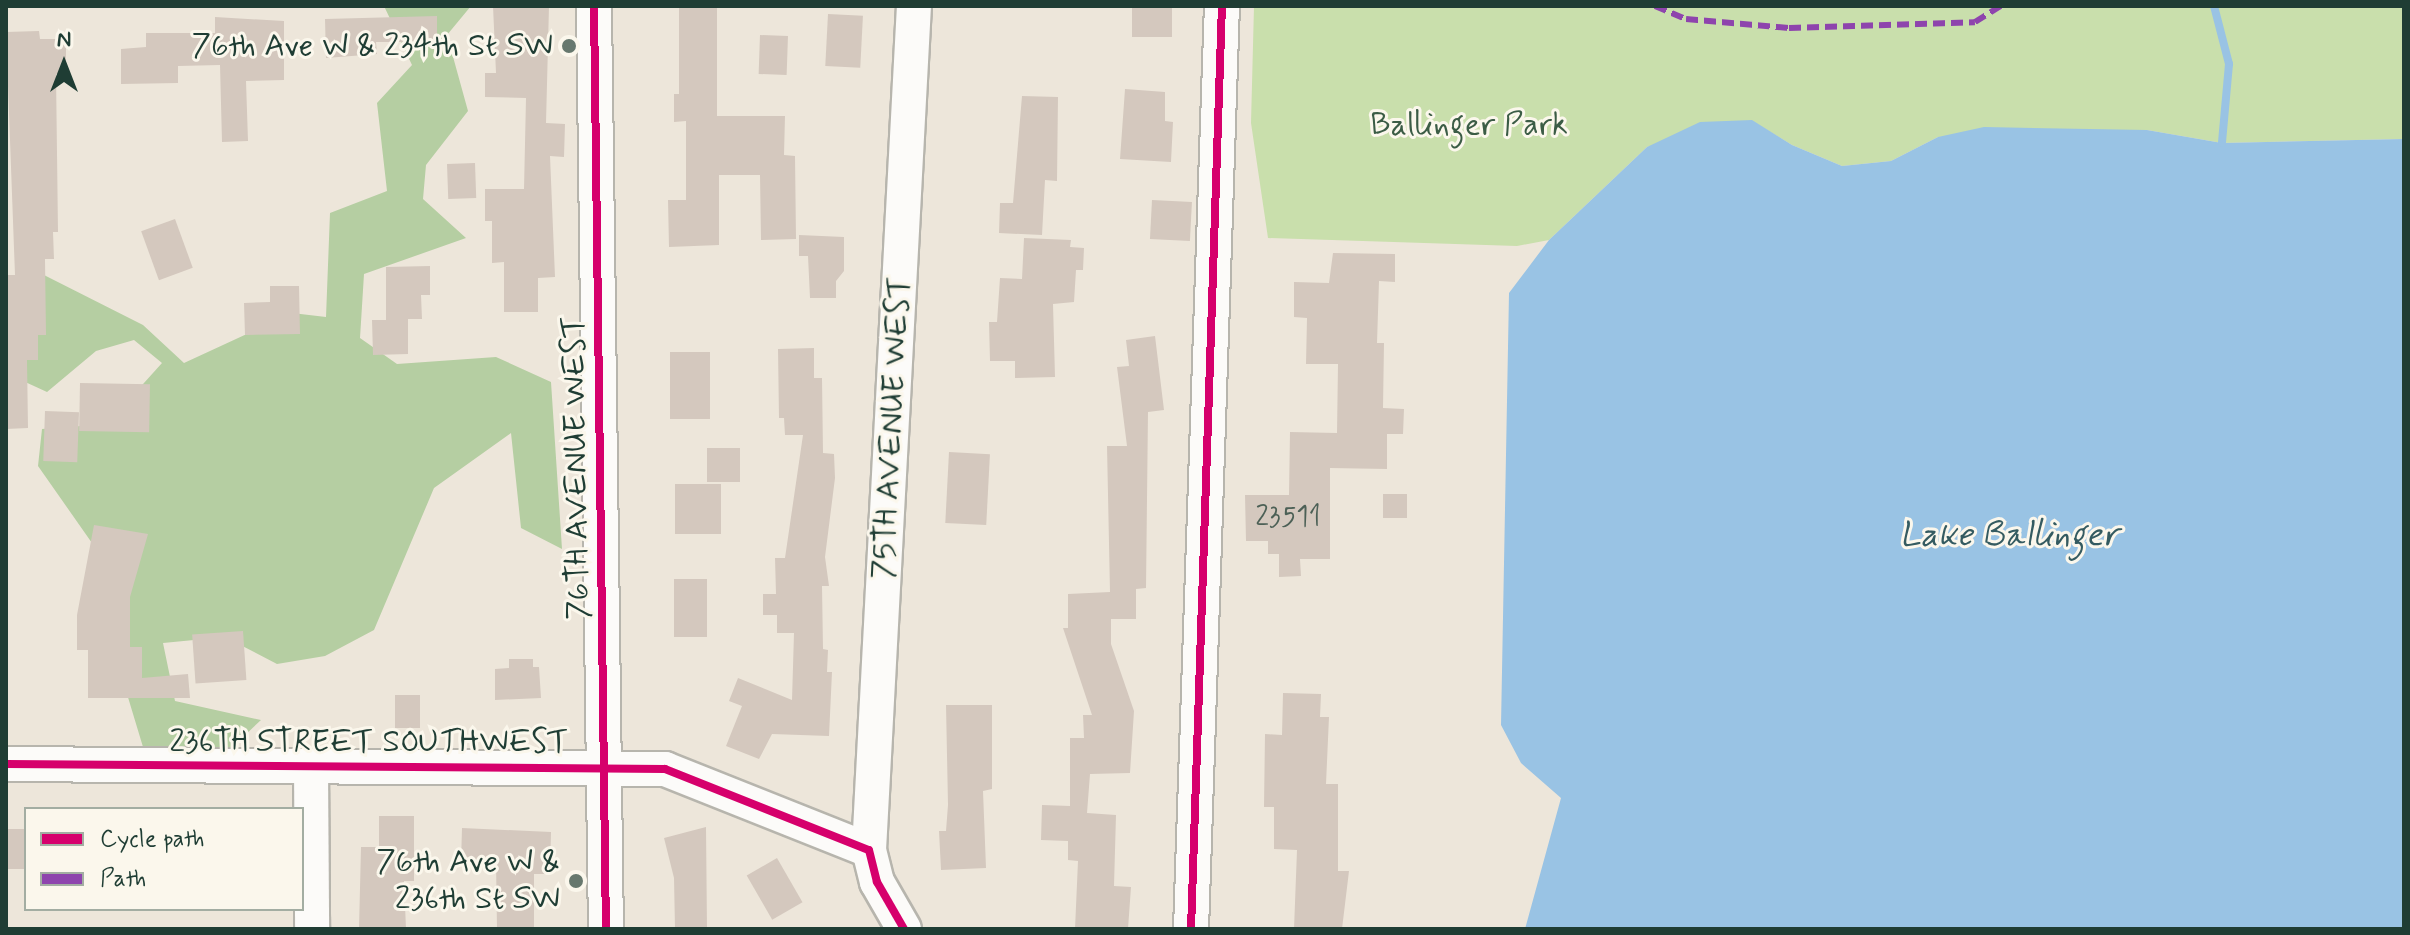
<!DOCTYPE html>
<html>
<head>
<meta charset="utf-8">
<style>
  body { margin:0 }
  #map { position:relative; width:2410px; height:935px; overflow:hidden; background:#ede6da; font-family:Mynerve,sans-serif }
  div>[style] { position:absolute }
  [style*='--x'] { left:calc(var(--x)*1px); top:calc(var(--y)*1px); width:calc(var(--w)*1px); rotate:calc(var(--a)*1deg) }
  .green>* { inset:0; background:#c9dfac }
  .forest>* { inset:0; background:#b5cea2 }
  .water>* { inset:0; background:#99c3e4 }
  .stream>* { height:8px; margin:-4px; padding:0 4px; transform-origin:4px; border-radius:4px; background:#99c3e4 }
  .building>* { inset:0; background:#d4c8be; transform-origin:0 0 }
  .roads { filter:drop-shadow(2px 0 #b7b5ad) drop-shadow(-2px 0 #b7b5ad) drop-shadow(0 2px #b7b5ad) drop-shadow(0 -2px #b7b5ad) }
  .minor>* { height:34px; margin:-17px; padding:0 17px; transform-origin:17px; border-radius:17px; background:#fcfbf9 }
  .quiet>* { height:6px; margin-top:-3px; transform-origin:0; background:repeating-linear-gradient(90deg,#8e44ad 0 12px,transparent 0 18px) }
  .cycleway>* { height:8px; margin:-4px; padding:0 4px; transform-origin:4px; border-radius:4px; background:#d6006c }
  .dots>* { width:22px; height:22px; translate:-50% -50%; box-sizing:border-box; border:4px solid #fbf7ec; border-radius:50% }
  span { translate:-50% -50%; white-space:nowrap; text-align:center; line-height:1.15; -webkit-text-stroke:6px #fbf7ec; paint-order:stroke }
  .number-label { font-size:28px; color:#4c6056 }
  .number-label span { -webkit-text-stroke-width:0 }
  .poi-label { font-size:32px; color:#1f3d34 }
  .right { translate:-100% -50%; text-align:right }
  .park-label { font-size:32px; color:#3b5c45 }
  .street-label { font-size:32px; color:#1f3d34 }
  .water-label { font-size:34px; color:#345b61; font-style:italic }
  .frame { position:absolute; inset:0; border:8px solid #1f3d34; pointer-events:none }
  .legend { position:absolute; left:24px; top:807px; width:280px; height:104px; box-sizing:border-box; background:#fbf7ec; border:2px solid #a3ada2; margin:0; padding:10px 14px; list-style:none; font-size:24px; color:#1f3d34 }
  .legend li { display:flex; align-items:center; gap:16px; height:40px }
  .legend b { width:40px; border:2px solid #a3ada2 }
  .north { position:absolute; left:24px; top:24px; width:80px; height:80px; -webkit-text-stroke:6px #fbf7ec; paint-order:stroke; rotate:0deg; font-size:22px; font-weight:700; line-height:32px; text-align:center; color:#1f3d34 }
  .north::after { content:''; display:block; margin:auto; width:28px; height:36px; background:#1f3d34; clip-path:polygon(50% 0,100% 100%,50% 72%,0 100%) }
</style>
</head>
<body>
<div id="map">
  <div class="green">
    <i style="clip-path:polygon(1254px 6px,2404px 6px,2404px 139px,2222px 143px,2147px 130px,1938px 137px,1891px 161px,1842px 166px,1792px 145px,1752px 121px,1647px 147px,1549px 240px,1517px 246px,1268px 238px,1251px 123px)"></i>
  </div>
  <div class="forest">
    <i style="clip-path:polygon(384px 6px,471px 6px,447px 35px,468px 111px,426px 165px,423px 199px,466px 238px,364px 274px,360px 338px,397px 364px,496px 357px,551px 382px,562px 549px,521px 528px,511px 433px,434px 488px,374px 630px,325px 656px,277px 664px,225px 637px,163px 643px,175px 701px,261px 720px,224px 755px,143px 747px,127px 694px,106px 563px,38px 466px,42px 429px,107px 424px,162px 363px,134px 340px,96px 351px,47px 392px,10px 375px,40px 273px,143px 325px,184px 363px,292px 313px,326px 317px,330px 213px,387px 191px,377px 103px,412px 65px)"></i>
  </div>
  <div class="water">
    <i style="clip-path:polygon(1752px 120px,1792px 145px,1842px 166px,1891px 161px,1938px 137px,1984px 127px,2147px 130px,2222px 143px,2404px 139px,2404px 929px,1525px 929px,1561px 798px,1521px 763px,1501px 725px,1509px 293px,1549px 240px,1647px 147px,1700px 122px)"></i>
  </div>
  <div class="stream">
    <i style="--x:2214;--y:6;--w:60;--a:75.5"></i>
    <i style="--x:2229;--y:64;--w:79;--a:95.1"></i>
  </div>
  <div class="building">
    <i style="clip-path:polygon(493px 6px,549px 6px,546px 123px,565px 124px,564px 157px,550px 156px,555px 277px,538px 278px,538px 312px,504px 312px,504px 262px,492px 263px,492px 221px,485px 221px,485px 189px,524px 189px,526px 98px,485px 97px,485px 73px,496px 73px)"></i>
    <i style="clip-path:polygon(679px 6px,717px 6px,717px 116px,785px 116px,784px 155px,795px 156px,796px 239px,761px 240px,760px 175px,719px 175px,719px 245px,669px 247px,668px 200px,686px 200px,686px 121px,674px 122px,674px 94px,679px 94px)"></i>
    <i style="left:1132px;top:6px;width:40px;height:31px"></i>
    <i style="left:828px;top:14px;width:35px;height:52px;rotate:3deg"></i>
    <i style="clip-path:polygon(437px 16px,437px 42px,376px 42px,377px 54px,326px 58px,325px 19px)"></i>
    <i style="clip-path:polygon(215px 17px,284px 21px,284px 80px,246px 81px,248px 141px,222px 142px,220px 65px,178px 66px,178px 83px,121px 84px,121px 49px,146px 47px,146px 33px,215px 33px)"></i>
    <i style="clip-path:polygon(39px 31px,40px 39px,66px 39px,66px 74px,56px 74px,58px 232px,53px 232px,54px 259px,45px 259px,46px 335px,38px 335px,38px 360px,27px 360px,28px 428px,6px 429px,6px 275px,15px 275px,6px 32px)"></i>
    <i style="left:760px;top:35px;width:28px;height:39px;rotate:2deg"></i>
    <i style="clip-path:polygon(1125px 89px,1165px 92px,1165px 121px,1173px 122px,1171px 162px,1120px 159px)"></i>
    <i style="clip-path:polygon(1022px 96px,1058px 97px,1057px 181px,1045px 180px,1042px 235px,999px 233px,1000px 203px,1013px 203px)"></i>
    <i style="left:475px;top:163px;width:35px;height:28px;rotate:88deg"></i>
    <i style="left:1152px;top:200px;width:40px;height:39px;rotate:3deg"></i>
    <i style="left:175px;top:219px;width:52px;height:36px;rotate:70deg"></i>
    <i style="clip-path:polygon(799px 235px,844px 237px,844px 271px,836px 281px,836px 298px,810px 298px,808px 256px,799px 256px)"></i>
    <i style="clip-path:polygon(1024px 238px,1071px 240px,1070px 247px,1084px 248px,1083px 270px,1076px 270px,1074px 302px,1053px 304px,1055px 377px,1015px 378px,1015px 361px,990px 361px,989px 322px,997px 322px,1000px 278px,1022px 279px)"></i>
    <i style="clip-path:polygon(1333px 253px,1395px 254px,1395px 282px,1379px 281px,1377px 343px,1384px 343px,1383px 408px,1404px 409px,1403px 434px,1387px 434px,1387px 469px,1330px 468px,1330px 559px,1300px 559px,1301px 576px,1279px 577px,1279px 554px,1268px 554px,1268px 541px,1246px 541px,1245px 495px,1289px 495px,1290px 432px,1337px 433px,1338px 364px,1306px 364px,1307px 318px,1294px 317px,1294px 282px,1329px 283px)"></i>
    <i style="clip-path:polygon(430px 266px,430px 295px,421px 295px,422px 319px,408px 319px,408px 354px,373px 355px,372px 320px,386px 320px,386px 267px)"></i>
    <i style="clip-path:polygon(270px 286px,299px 286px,300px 334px,245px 335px,244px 303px,270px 302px)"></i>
    <i style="clip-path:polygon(1155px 336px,1164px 410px,1148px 412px,1146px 588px,1136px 589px,1136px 619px,1111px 619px,1111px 644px,1134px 711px,1130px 773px,1090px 774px,1087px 813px,1116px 815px,1114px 886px,1131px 887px,1128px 929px,1075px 929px,1078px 861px,1068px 860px,1068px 841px,1041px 840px,1042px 805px,1070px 806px,1070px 738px,1084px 738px,1083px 715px,1092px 715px,1063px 628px,1068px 628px,1068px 594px,1110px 592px,1107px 446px,1127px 446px,1117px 367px,1129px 366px,1126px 340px)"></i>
    <i style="clip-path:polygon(814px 348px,814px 378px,822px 378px,823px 453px,834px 454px,835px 478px,825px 557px,829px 586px,822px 586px,823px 649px,828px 650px,827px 672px,832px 672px,829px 736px,772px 734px,759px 759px,726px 746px,742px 706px,729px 701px,738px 678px,792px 700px,794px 633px,777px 633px,777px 615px,763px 615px,763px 594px,776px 594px,775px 558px,785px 558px,803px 435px,785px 435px,784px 418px,779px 418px,778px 349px)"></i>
    <i style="left:670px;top:352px;width:40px;height:67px"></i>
    <i style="left:80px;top:383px;width:70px;height:48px;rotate:1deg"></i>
    <i style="left:45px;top:411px;width:34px;height:50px;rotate:2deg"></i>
    <i style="left:707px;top:448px;width:33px;height:34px"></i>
    <i style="left:949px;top:452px;width:41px;height:71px;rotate:3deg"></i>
    <i style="left:675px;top:484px;width:46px;height:50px"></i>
    <i style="left:1383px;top:494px;width:24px;height:24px"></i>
    <i style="clip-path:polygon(94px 525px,148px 534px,130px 597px,130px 647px,142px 647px,142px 678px,188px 674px,190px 698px,88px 698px,88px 650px,77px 650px,77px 615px)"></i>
    <i style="left:674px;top:579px;width:33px;height:58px"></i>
    <i style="left:243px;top:631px;width:49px;height:51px;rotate:86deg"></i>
    <i style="clip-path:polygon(509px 659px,533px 659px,533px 667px,539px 667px,541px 698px,495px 700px,495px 669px,509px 668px)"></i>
    <i style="clip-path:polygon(1283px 693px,1321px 694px,1320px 717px,1329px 717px,1326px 784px,1338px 784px,1338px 871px,1349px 871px,1342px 929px,1294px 929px,1297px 850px,1274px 849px,1274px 807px,1264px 807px,1265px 734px,1282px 735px)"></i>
    <i style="left:395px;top:695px;width:25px;height:33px"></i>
    <i style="clip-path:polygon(946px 705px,992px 705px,992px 789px,983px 791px,986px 868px,941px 870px,939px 831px,946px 831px,948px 805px)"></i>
    <i style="clip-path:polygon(379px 816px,414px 816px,414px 881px,404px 881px,406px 929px,359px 929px,361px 847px,379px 847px)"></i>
    <i style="clip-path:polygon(706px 827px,707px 929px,675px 929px,674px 878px,664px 838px)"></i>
    <i style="clip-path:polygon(462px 828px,551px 832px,550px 874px,534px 874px,534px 929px,497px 929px,496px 862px,461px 862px)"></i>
    <i style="left:26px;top:829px;width:40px;height:20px;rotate:90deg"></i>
    <i style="left:777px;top:858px;width:51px;height:35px;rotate:60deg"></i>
  </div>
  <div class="roads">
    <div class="minor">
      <i style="--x:594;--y:6;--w:923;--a:89.26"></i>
      <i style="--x:6;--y:764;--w:659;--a:0.43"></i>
      <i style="--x:665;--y:769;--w:219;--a:21.7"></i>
      <i style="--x:869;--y:850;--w:33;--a:76"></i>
      <i style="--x:877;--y:882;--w:54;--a:60.1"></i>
      <i style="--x:311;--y:767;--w:162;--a:89.6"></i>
      <i style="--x:869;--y:850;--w:845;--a:-86.95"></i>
      <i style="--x:1191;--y:929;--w:924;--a:-88.08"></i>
    </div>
  </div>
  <div class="quiet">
    <i style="--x:1655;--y:6;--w:34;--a:23"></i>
    <i style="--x:1686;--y:19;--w:103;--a:5"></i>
    <i style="--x:1789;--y:28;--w:186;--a:-1.8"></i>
    <i style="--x:1975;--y:22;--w:31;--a:-32"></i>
  </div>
  <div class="cycleway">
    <i style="--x:594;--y:6;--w:923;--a:89.26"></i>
    <i style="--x:6;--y:764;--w:659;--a:0.43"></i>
    <i style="--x:665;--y:769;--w:219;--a:21.7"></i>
    <i style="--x:869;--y:850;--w:33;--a:76"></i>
    <i style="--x:877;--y:882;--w:54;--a:60.1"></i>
    <i style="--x:1191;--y:929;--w:924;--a:-88.08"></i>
  </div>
  <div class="dots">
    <i style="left:569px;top:46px;background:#67786e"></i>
    <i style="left:576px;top:881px;background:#67786e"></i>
  </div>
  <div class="number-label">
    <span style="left:1288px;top:518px">23511</span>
  </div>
  <div class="poi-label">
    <span class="right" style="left:553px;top:46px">76th Ave W &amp; 234th St SW</span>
    <span class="right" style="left:560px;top:881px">76th Ave W &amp;<br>236th St SW</span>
  </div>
  <div class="park-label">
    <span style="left:1469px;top:125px">Ballinger Park</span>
  </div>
  <div class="street-label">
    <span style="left:892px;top:428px;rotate:-87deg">75TH AVENUE WEST</span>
    <span style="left:577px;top:468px;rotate:-91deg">76TH AVENUE WEST</span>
    <span style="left:369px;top:742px">236TH STREET SOUTHWEST</span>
  </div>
  <div class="water-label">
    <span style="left:2009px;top:536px">Lake Ballinger</span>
  </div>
  <div class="frame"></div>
  <ul class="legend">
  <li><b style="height:10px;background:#d6006c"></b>Cycle path</li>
  <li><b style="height:10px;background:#8e44ad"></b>Path</li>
  </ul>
  <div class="north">N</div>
</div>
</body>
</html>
